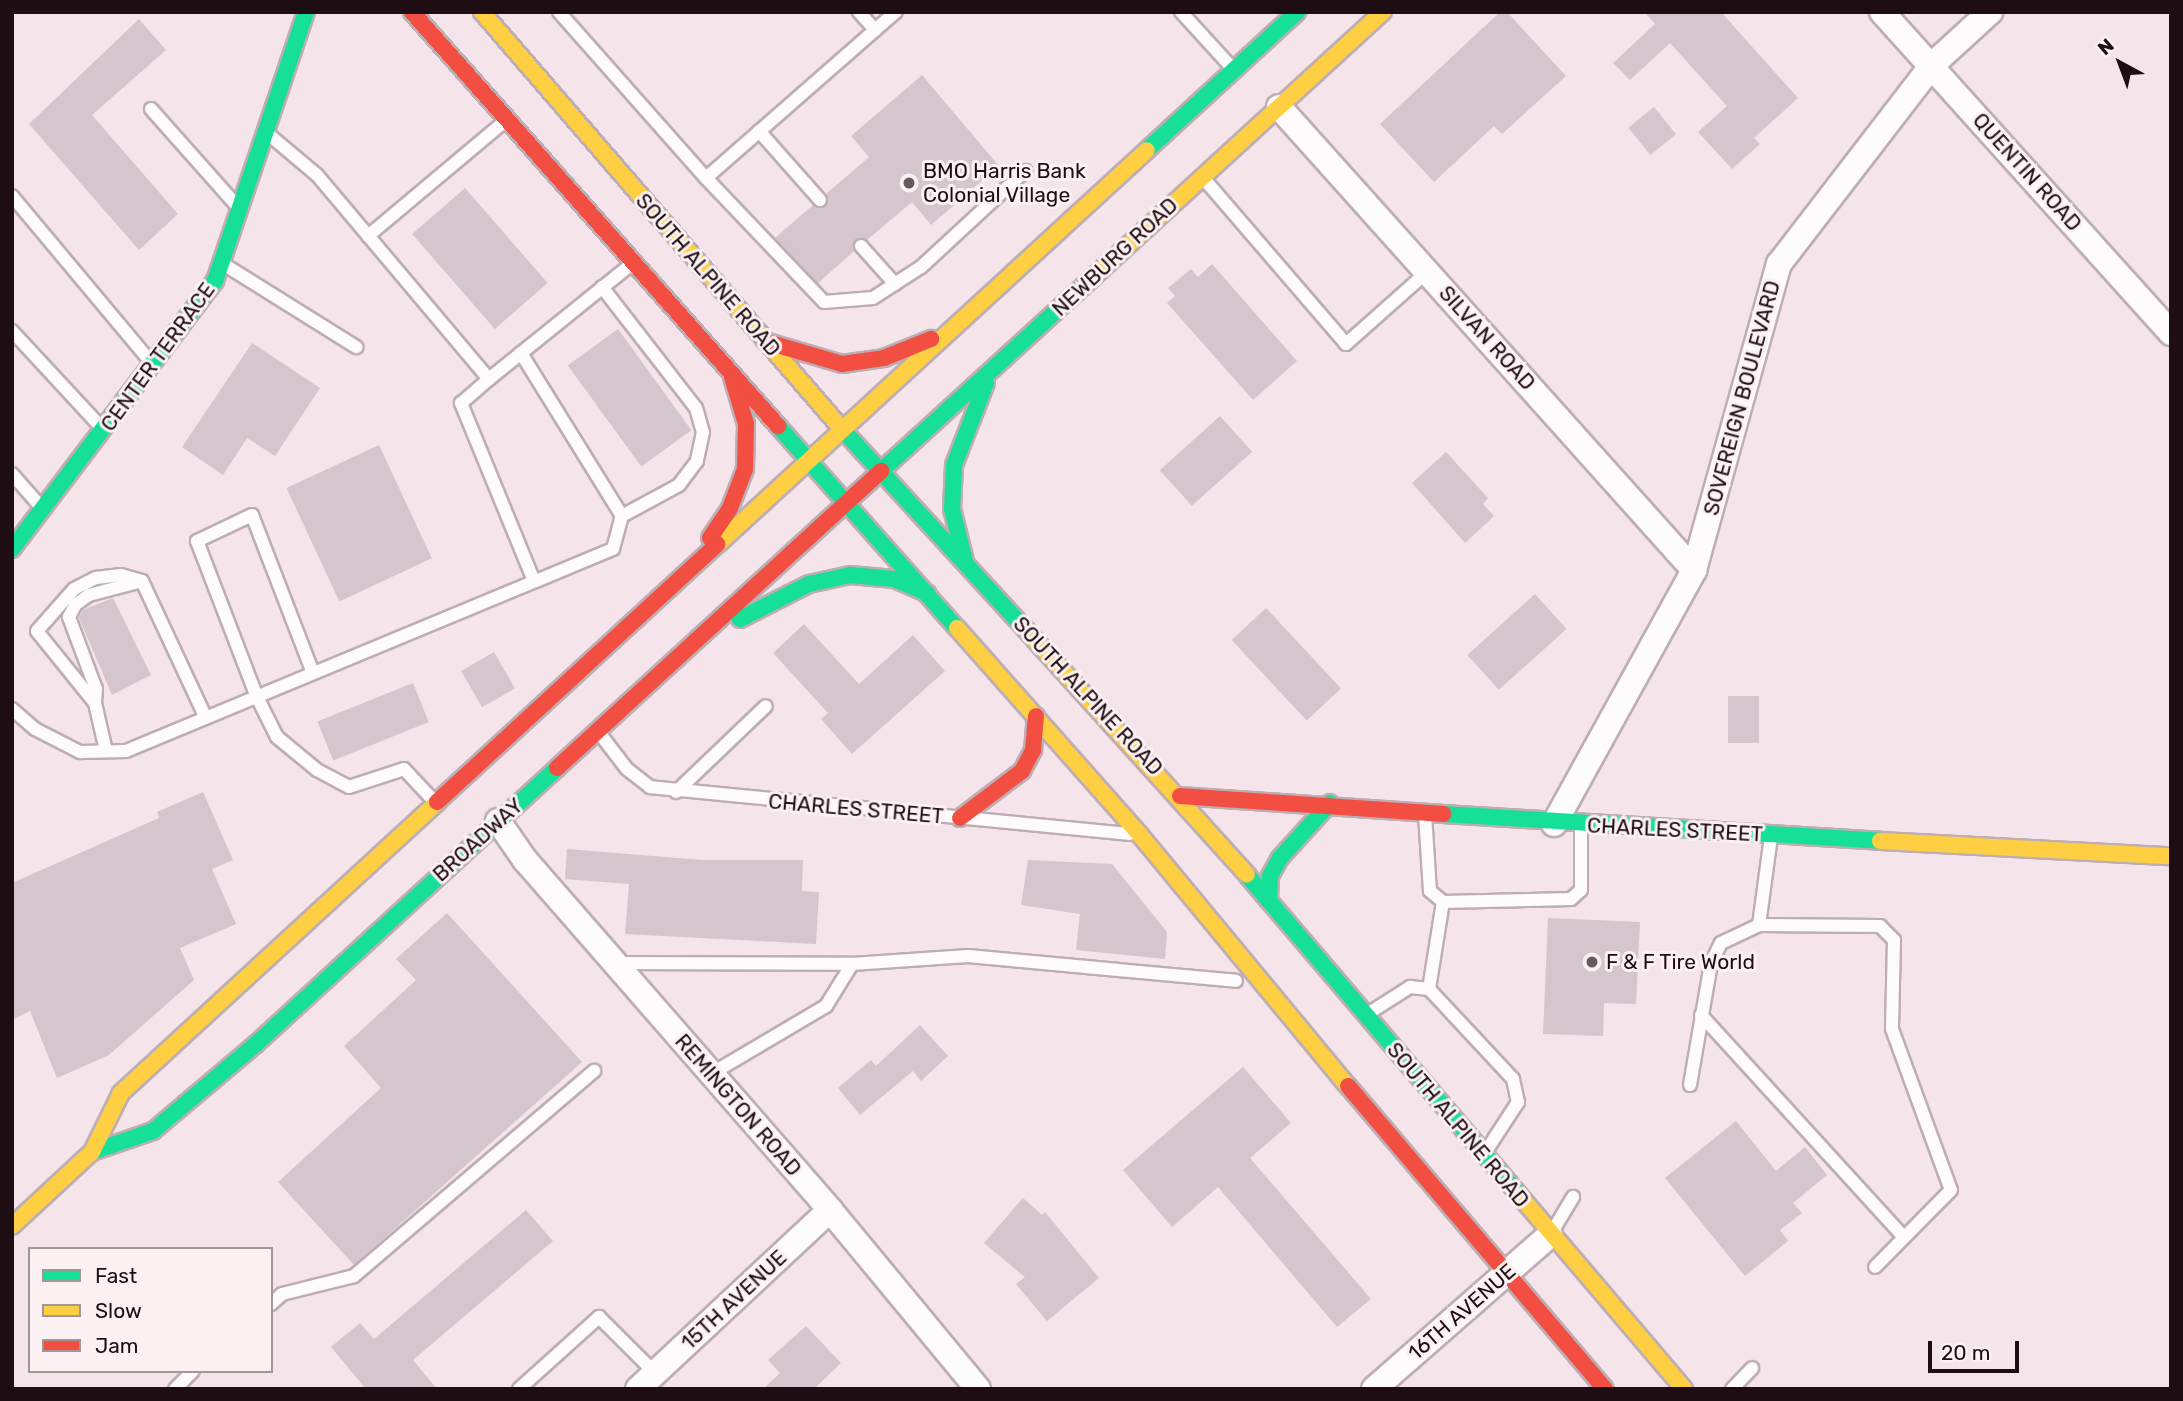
<!DOCTYPE html>
<html>
<head>
<meta charset="utf-8">
<style>
  body { margin:0 }
  #map { position:relative; width:2183px; height:1401px; overflow:hidden; background:#f5e4e9; font-family:Rubik,sans-serif }
  div>[style] { position:absolute }
  [style*='--x'] { left:calc(var(--x)*1px); top:calc(var(--y)*1px); width:calc(var(--w)*1px); rotate:calc(var(--a)*1deg) }
  .building>* { inset:0; background:#d5c5cc; transform-origin:0 0 }
  .roads { filter:drop-shadow(2px 0 #beaeb3) drop-shadow(-2px 0 #beaeb3) drop-shadow(0 2px #beaeb3) drop-shadow(0 -2px #beaeb3) }
  .lane>* { height:12px; margin:-6px; padding:0 6px; transform-origin:6px; border-radius:6px; background:#fefbfc }
  .street>* { height:24px; margin:-12px; padding:0 12px; transform-origin:12px; border-radius:12px; background:#fefbfc }
  .fast>* { height:16px; margin:-8px; padding:0 8px; transform-origin:8px; border-radius:8px; background:#16e098 }
  .slow>* { height:16px; margin:-8px; padding:0 8px; transform-origin:8px; border-radius:8px; background:#ffcf43 }
  .jam>* { height:16px; margin:-8px; padding:0 8px; transform-origin:8px; border-radius:8px; background:#f24e42 }
  .dots>* { width:19px; height:19px; translate:-50% -50%; box-sizing:border-box; border:4px solid #fbf1f3; border-radius:50% }
  span { translate:-50% -50%; white-space:nowrap; text-align:center; line-height:1.15; -webkit-text-stroke:6px #fbf1f3; paint-order:stroke }
  .poi-label { font-size:21px; color:#1e0d13 }
  .left { translate:0 -50%; text-align:left }
  .street-label { font-size:21px; color:#1e0d13 }
  .frame { position:absolute; inset:0; border:14px solid #1e0d13; pointer-events:none }
  .legend { position:absolute; left:28px; top:1247px; width:245px; height:126px; box-sizing:border-box; background:#fbf1f3; border:2px solid #a39699; margin:0; padding:9px 12px; list-style:none; font-size:21px; color:#1e0d13 }
  .legend li { display:flex; align-items:center; gap:14px; height:35px }
  .legend b { width:35px; border:2px solid #a39699 }
  .north { position:absolute; left:2085px; top:28px; width:70px; height:70px; -webkit-text-stroke:5px #fbf1f3; paint-order:stroke; rotate:319deg; font-size:19px; font-weight:700; line-height:28px; text-align:center; color:#1e0d13 }
  .north::after { content:''; display:block; margin:auto; width:24px; height:32px; background:#1e0d13; clip-path:polygon(50% 0,100% 100%,50% 72%,0 100%) }
  .scale { position:absolute; left:1928px; top:1341px; width:91px; height:32px; box-sizing:border-box; border:4px solid #1e0d13; border-top:0; padding-left:9px; font-size:21px; line-height:24px; white-space:nowrap; color:#1e0d13; -webkit-text-stroke:5px #fbf1f3; paint-order:stroke }
</style>
</head>
<body>
<div id="map">
  <div class="building">
    <i style="clip-path:polygon(1500px 12px,1507px 12px,1566px 76px,1502px 134px,1494px 126px,1434px 182px,1380px 124px)"></i>
    <i style="clip-path:polygon(1644px 12px,1721px 12px,1798px 98px,1754px 138px,1760px 144px,1732px 169px,1698px 132px,1727px 106px,1670px 43px,1630px 80px,1613px 63px,1655px 24px)"></i>
    <i style="clip-path:polygon(139px 19px,166px 50px,92px 115px,178px 214px,139px 250px,29px 124px)"></i>
    <i style="clip-path:polygon(922px 75px,999px 166px,931px 225px,912px 202px,867px 240px,856px 239px,854px 251px,818px 283px,775px 238px,813px 205px,826px 206px,826px 194px,869px 157px,851px 136px)"></i>
    <i style="left:1654px;top:107px;width:35px;height:33px;rotate:51deg"></i>
    <i style="left:465px;top:188px;width:126px;height:70px;rotate:49deg"></i>
    <i style="clip-path:polygon(1212px 264px,1297px 361px,1253px 400px,1167px 303px,1175px 296px,1168px 288px,1191px 269px,1198px 277px)"></i>
    <i style="left:618px;top:329px;width:125px;height:62px;rotate:54deg"></i>
    <i style="clip-path:polygon(252px 343px,320px 388px,275px 456px,247px 438px,223px 475px,182px 447px)"></i>
    <i style="left:1220px;top:416px;width:48px;height:81px;rotate:48deg"></i>
    <i style="left:379px;top:445px;width:125px;height:102px;rotate:65deg"></i>
    <i style="clip-path:polygon(1446px 452px,1488px 498px,1483px 504px,1494px 516px,1465px 543px,1412px 483px)"></i>
    <i style="left:1535px;top:594px;width:47px;height:91px;rotate:48deg"></i>
    <i style="clip-path:polygon(113px 598px,151px 675px,112px 695px,79px 618px,83px 610px)"></i>
    <i style="left:1266px;top:608px;width:110px;height:47px;rotate:47deg"></i>
    <i style="clip-path:polygon(804px 624px,859px 684px,913px 635px,945px 671px,852px 754px,821px 719px,828px 713px,773px 653px)"></i>
    <i style="left:494px;top:652px;width:42px;height:38px;rotate:60deg"></i>
    <i style="left:413px;top:683px;width:42px;height:103px;rotate:68deg"></i>
    <i style="left:1728px;top:696px;width:31px;height:47px"></i>
    <i style="clip-path:polygon(203px 792px,233px 860px,212px 869px,236px 924px,180px 948px,194px 980px,109px 1055px,57px 1078px,30px 1011px,12px 1020px,12px 883px,159px 818px,157px 812px)"></i>
    <i style="clip-path:polygon(567px 849px,702px 860px,803px 860px,802px 891px,819px 892px,816px 944px,625px 934px,629px 884px,565px 879px)"></i>
    <i style="clip-path:polygon(1028px 860px,1112px 864px,1167px 932px,1165px 959px,1076px 950px,1080px 914px,1021px 905px)"></i>
    <i style="clip-path:polygon(447px 913px,582px 1062px,354px 1265px,278px 1182px,381px 1088px,344px 1046px,416px 980px,396px 959px)"></i>
    <i style="clip-path:polygon(1548px 918px,1640px 922px,1636px 1004px,1604px 1003px,1603px 1036px,1543px 1034px)"></i>
    <i style="clip-path:polygon(920px 1025px,948px 1056px,921px 1081px,913px 1071px,860px 1115px,838px 1088px,871px 1060px,876px 1066px)"></i>
    <i style="clip-path:polygon(1243px 1067px,1291px 1123px,1250px 1158px,1371px 1299px,1337px 1327px,1218px 1187px,1172px 1227px,1123px 1170px)"></i>
    <i style="clip-path:polygon(1736px 1121px,1776px 1171px,1805px 1147px,1827px 1175px,1793px 1203px,1802px 1213px,1780px 1230px,1788px 1241px,1745px 1276px,1665px 1178px)"></i>
    <i style="clip-path:polygon(1023px 1198px,1042px 1215px,1045px 1212px,1099px 1278px,1047px 1321px,1016px 1284px,1025px 1277px,984px 1243px)"></i>
    <i style="clip-path:polygon(526px 1210px,553px 1241px,413px 1360px,437px 1389px,366px 1389px,331px 1347px,360px 1323px,374px 1339px)"></i>
    <i style="clip-path:polygon(806px 1326px,841px 1363px,814px 1389px,763px 1389px,780px 1373px,768px 1360px)"></i>
  </div>
  <div class="roads">
    <div class="lane">
      <i style="--x:559;--y:12;--w:222;--a:48.5"></i>
      <i style="--x:706;--y:178;--w:225;--a:-41.2"></i>
      <i style="--x:859;--y:12;--w:24;--a:48"></i>
      <i style="--x:875;--y:30;--w:28;--a:-41"></i>
      <i style="--x:1181;--y:12;--w:77;--a:47.6"></i>
      <i style="--x:151;--y:109;--w:130;--a:48.4"></i>
      <i style="--x:759;--y:131;--w:92;--a:48.5"></i>
      <i style="--x:267;--y:133;--w:65;--a:40"></i>
      <i style="--x:317;--y:175;--w:267;--a:49.9"></i>
      <i style="--x:489;--y:379;--w:185;--a:-38.9"></i>
      <i style="--x:706;--y:178;--w:171;--a:46.4"></i>
      <i style="--x:824;--y:302;--w:49;--a:-4.7"></i>
      <i style="--x:873;--y:298;--w:57;--a:-32.9"></i>
      <i style="--x:921;--y:267;--w:142;--a:-42.7"></i>
      <i style="--x:1205;--y:180;--w:216;--a:49.3"></i>
      <i style="--x:1346;--y:344;--w:108;--a:-41.6"></i>
      <i style="--x:12;--y:196;--w:217;--a:50.1"></i>
      <i style="--x:368;--y:236;--w:177;--a:-40"></i>
      <i style="--x:861;--y:246;--w:51;--a:48.2"></i>
      <i style="--x:225;--y:265;--w:155;--a:32"></i>
      <i style="--x:602;--y:287;--w:153;--a:52.2"></i>
      <i style="--x:696;--y:408;--w:25;--a:74"></i>
      <i style="--x:703;--y:432;--w:30;--a:102"></i>
      <i style="--x:697;--y:461;--w:30;--a:127"></i>
      <i style="--x:679;--y:485;--w:65;--a:151.5"></i>
      <i style="--x:12;--y:331;--w:131;--a:47.2"></i>
      <i style="--x:489;--y:379;--w:37;--a:139"></i>
      <i style="--x:461;--y:403;--w:192;--a:67.7"></i>
      <i style="--x:12;--y:474;--w:44;--a:48.7"></i>
      <i style="--x:313;--y:673;--w:169;--a:-111.1"></i>
      <i style="--x:252;--y:515;--w:61;--a:154.7"></i>
      <i style="--x:197;--y:541;--w:167;--a:69"></i>
      <i style="--x:257;--y:697;--w:45;--a:63.4"></i>
      <i style="--x:277;--y:737;--w:52;--a:39.5"></i>
      <i style="--x:317;--y:770;--w:36;--a:28"></i>
      <i style="--x:349;--y:787;--w:58;--a:-18.1"></i>
      <i style="--x:404;--y:769;--w:45;--a:46.8"></i>
      <i style="--x:95;--y:703;--w:14;--a:-86"></i>
      <i style="--x:96;--y:689;--w:77;--a:-110.6"></i>
      <i style="--x:69;--y:617;--w:13;--a:-63"></i>
      <i style="--x:75;--y:605;--w:17;--a:-36"></i>
      <i style="--x:89;--y:595;--w:51;--a:-14.9"></i>
      <i style="--x:12;--y:709;--w:30;--a:41"></i>
      <i style="--x:35;--y:729;--w:51;--a:27.1"></i>
      <i style="--x:80;--y:752;--w:46;--a:-1.2"></i>
      <i style="--x:126;--y:751;--w:527;--a:-22.53"></i>
      <i style="--x:613;--y:549;--w:34;--a:-75"></i>
      <i style="--x:622;--y:516;--w:192;--a:-121.8"></i>
      <i style="--x:600;--y:734;--w:44;--a:52.4"></i>
      <i style="--x:627;--y:769;--w:29;--a:38"></i>
      <i style="--x:650;--y:787;--w:482;--a:5.6"></i>
      <i style="--x:106;--y:751;--w:49;--a:-102.9"></i>
      <i style="--x:95;--y:703;--w:92;--a:-128.9"></i>
      <i style="--x:37;--y:631;--w:56;--a:-48.6"></i>
      <i style="--x:74;--y:589;--w:25;--a:-27"></i>
      <i style="--x:96;--y:578;--w:25;--a:-7"></i>
      <i style="--x:121;--y:575;--w:22;--a:16"></i>
      <i style="--x:142;--y:581;--w:151;--a:65"></i>
      <i style="--x:676;--y:792;--w:124;--a:-43.7"></i>
      <i style="--x:1425;--y:814;--w:77;--a:86.3"></i>
      <i style="--x:1430;--y:891;--w:17;--a:40"></i>
      <i style="--x:1443;--y:902;--w:128;--a:-1.3"></i>
      <i style="--x:1571;--y:899;--w:13;--a:-42"></i>
      <i style="--x:1581;--y:890;--w:61;--a:-90"></i>
      <i style="--x:1759;--y:925;--w:121;--a:0.5"></i>
      <i style="--x:1880;--y:926;--w:20;--a:45"></i>
      <i style="--x:1894;--y:940;--w:89;--a:91.3"></i>
      <i style="--x:1892;--y:1029;--w:171;--a:69.9"></i>
      <i style="--x:1951;--y:1190;--w:108;--a:134.6"></i>
      <i style="--x:615;--y:963;--w:237;--a:0.2"></i>
      <i style="--x:852;--y:964;--w:116;--a:-3.9"></i>
      <i style="--x:968;--y:956;--w:269;--a:5.3"></i>
      <i style="--x:1429;--y:989;--w:88;--a:-80.9"></i>
      <i style="--x:1369;--y:1013;--w:49;--a:-32.4"></i>
      <i style="--x:1410;--y:987;--w:19;--a:6"></i>
      <i style="--x:1429;--y:989;--w:123;--a:47"></i>
      <i style="--x:1513;--y:1079;--w:24;--a:78"></i>
      <i style="--x:1518;--y:1102;--w:59;--a:123.1"></i>
      <i style="--x:1701;--y:1015;--w:301;--a:47.6"></i>
      <i style="--x:711;--y:1074;--w:134;--a:-30.6"></i>
      <i style="--x:826;--y:1006;--w:49;--a:-58.2"></i>
      <i style="--x:1690;--y:1085;--w:123;--a:-80.2"></i>
      <i style="--x:1711;--y:964;--w:23;--a:-65"></i>
      <i style="--x:1721;--y:943;--w:42;--a:-25.3"></i>
      <i style="--x:1759;--y:925;--w:90;--a:-82.3"></i>
      <i style="--x:1552;--y:1232;--w:41;--a:-59"></i>
      <i style="--x:271;--y:1304;--w:15;--a:-42"></i>
      <i style="--x:282;--y:1294;--w:74;--a:-14"></i>
      <i style="--x:354;--y:1276;--w:316;--a:-40.5"></i>
      <i style="--x:175;--y:1389;--w:25;--a:-45"></i>
      <i style="--x:519;--y:1389;--w:108;--a:-42"></i>
      <i style="--x:599;--y:1317;--w:79;--a:45"></i>
      <i style="--x:1732;--y:1389;--w:29;--a:-46"></i>
    </div>
    <div class="street">
      <i style="--x:1882;--y:12;--w:432;--a:48"></i>
      <i style="--x:1279;--y:107;--w:622;--a:48.13"></i>
      <i style="--x:498;--y:821;--w:47;--a:55.3"></i>
      <i style="--x:525;--y:860;--w:464;--a:48.9"></i>
      <i style="--x:830;--y:1210;--w:232;--a:50.4"></i>
      <i style="--x:1554;--y:824;--w:290;--a:-61.1"></i>
      <i style="--x:1694;--y:570;--w:318;--a:-74.5"></i>
      <i style="--x:1779;--y:264;--w:251;--a:-52.4"></i>
      <i style="--x:1932;--y:65;--w:79;--a:-42.4"></i>
      <i style="--x:638;--y:1389;--w:262;--a:-43"></i>
      <i style="--x:1374;--y:1389;--w:234;--a:-41.2"></i>
    </div>
    <div class="fast">
      <i style="--x:1147;--y:150;--w:204;--a:-42.6"></i>
      <i style="--x:778;--y:426;--w:270;--a:48.5"></i>
      <i style="--x:841;--y:428;--w:287;--a:47.5"></i>
      <i style="--x:881;--y:471;--w:280;--a:-42.4"></i>
      <i style="--x:12;--y:549;--w:336;--a:-52.9"></i>
      <i style="--x:215;--y:281;--w:284;--a:-71.3"></i>
      <i style="--x:965;--y:561;--w:54;--a:-104"></i>
      <i style="--x:952;--y:509;--w:44;--a:-87.4"></i>
      <i style="--x:954;--y:465;--w:88;--a:-68.7"></i>
      <i style="--x:740;--y:619;--w:77;--a:-26.9"></i>
      <i style="--x:809;--y:584;--w:42;--a:-12.4"></i>
      <i style="--x:850;--y:575;--w:44;--a:5.2"></i>
      <i style="--x:894;--y:579;--w:36;--a:23"></i>
      <i style="--x:1443;--y:814;--w:438;--a:3.5"></i>
      <i style="--x:1247;--y:875;--w:420;--a:49.6"></i>
      <i style="--x:1269;--y:901;--w:25;--a:-88"></i>
      <i style="--x:1270;--y:876;--w:21;--a:-61"></i>
      <i style="--x:1280;--y:858;--w:74;--a:-47.7"></i>
      <i style="--x:92;--y:1152;--w:65;--a:-19"></i>
      <i style="--x:153;--y:1131;--w:135;--a:-40.2"></i>
      <i style="--x:256;--y:1044;--w:408;--a:-42.5"></i>
    </div>
    <div class="slow">
      <i style="--x:482;--y:12;--w:549;--a:49.21"></i>
      <i style="--x:1088;--y:282;--w:400;--a:-42.5"></i>
      <i style="--x:718;--y:544;--w:582;--a:-42.56"></i>
      <i style="--x:957;--y:628;--w:276;--a:48.5"></i>
      <i style="--x:1140;--y:835;--w:326;--a:50.4"></i>
      <i style="--x:1035;--y:640;--w:316;--a:47.9"></i>
      <i style="--x:1880;--y:841;--w:291;--a:3"></i>
      <i style="--x:1519;--y:1195;--w:255;--a:49.6"></i>
      <i style="--x:12;--y:1226;--w:109;--a:-42.8"></i>
      <i style="--x:92;--y:1152;--w:66;--a:-63.8"></i>
      <i style="--x:121;--y:1093;--w:430;--a:-42.6"></i>
    </div>
    <div class="jam">
      <i style="--x:412;--y:12;--w:553;--a:48.52"></i>
      <i style="--x:767;--y:342;--w:78;--a:16.3"></i>
      <i style="--x:842;--y:364;--w:42;--a:-8.1"></i>
      <i style="--x:884;--y:358;--w:51;--a:-22"></i>
      <i style="--x:710;--y:538;--w:36;--a:-56"></i>
      <i style="--x:730;--y:508;--w:42;--a:-69"></i>
      <i style="--x:745;--y:469;--w:45;--a:-88.7"></i>
      <i style="--x:746;--y:424;--w:49;--a:-106.6"></i>
      <i style="--x:557;--y:768;--w:440;--a:-42.5"></i>
      <i style="--x:1180;--y:796;--w:264;--a:3.9"></i>
      <i style="--x:437;--y:802;--w:381;--a:-42.6"></i>
      <i style="--x:960;--y:818;--w:78;--a:-37.2"></i>
      <i style="--x:1022;--y:771;--w:24;--a:-62"></i>
      <i style="--x:1033;--y:750;--w:34;--a:-85"></i>
      <i style="--x:1348;--y:1086;--w:397;--a:49.7"></i>
    </div>
  </div>
  <div class="dots">
    <i style="left:909px;top:183px;background:#69585e"></i>
    <i style="left:1592px;top:962px;background:#69585e"></i>
  </div>
  <div class="poi-label">
    <span class="left" style="left:923px;top:183px">BMO Harris Bank<br>Colonial Village</span>
    <span class="left" style="left:1606px;top:962px">F &amp; F Tire World</span>
  </div>
  <div class="street-label">
    <span style="left:2027px;top:172px;rotate:48deg">QUENTIN ROAD</span>
    <span style="left:1115px;top:257px;rotate:-43deg">NEWBURG ROAD</span>
    <span style="left:708px;top:275px;rotate:49deg">SOUTH ALPINE ROAD</span>
    <span style="left:1487px;top:338px;rotate:48deg">SILVAN ROAD</span>
    <span style="left:158px;top:357px;rotate:-54deg">CENTER TERRACE</span>
    <span style="left:1742px;top:398px;rotate:-75deg">SOVEREIGN BOULEVARD</span>
    <span style="left:1088px;top:696px;rotate:47deg">SOUTH ALPINE ROAD</span>
    <span style="left:856px;top:809px;rotate:5deg">CHARLES STREET</span>
    <span style="left:1675px;top:830px;rotate:3deg">CHARLES STREET</span>
    <span style="left:478px;top:840px;rotate:-42deg">BROADWAY</span>
    <span style="left:738px;top:1105px;rotate:49deg">REMINGTON ROAD</span>
    <span style="left:1458px;top:1125px;rotate:50deg">SOUTH ALPINE ROAD</span>
    <span style="left:734px;top:1300px;rotate:-43deg">15TH AVENUE</span>
    <span style="left:1462px;top:1312px;rotate:-41deg">16TH AVENUE</span>
  </div>
  <div class="frame"></div>
  <ul class="legend">
  <li><b style="height:9px;background:#16e098"></b>Fast</li>
  <li><b style="height:9px;background:#ffcf43"></b>Slow</li>
  <li><b style="height:9px;background:#f24e42"></b>Jam</li>
  </ul>
  <div class="north">N</div>
  <div class="scale">20 m</div>
</div>
</body>
</html>
